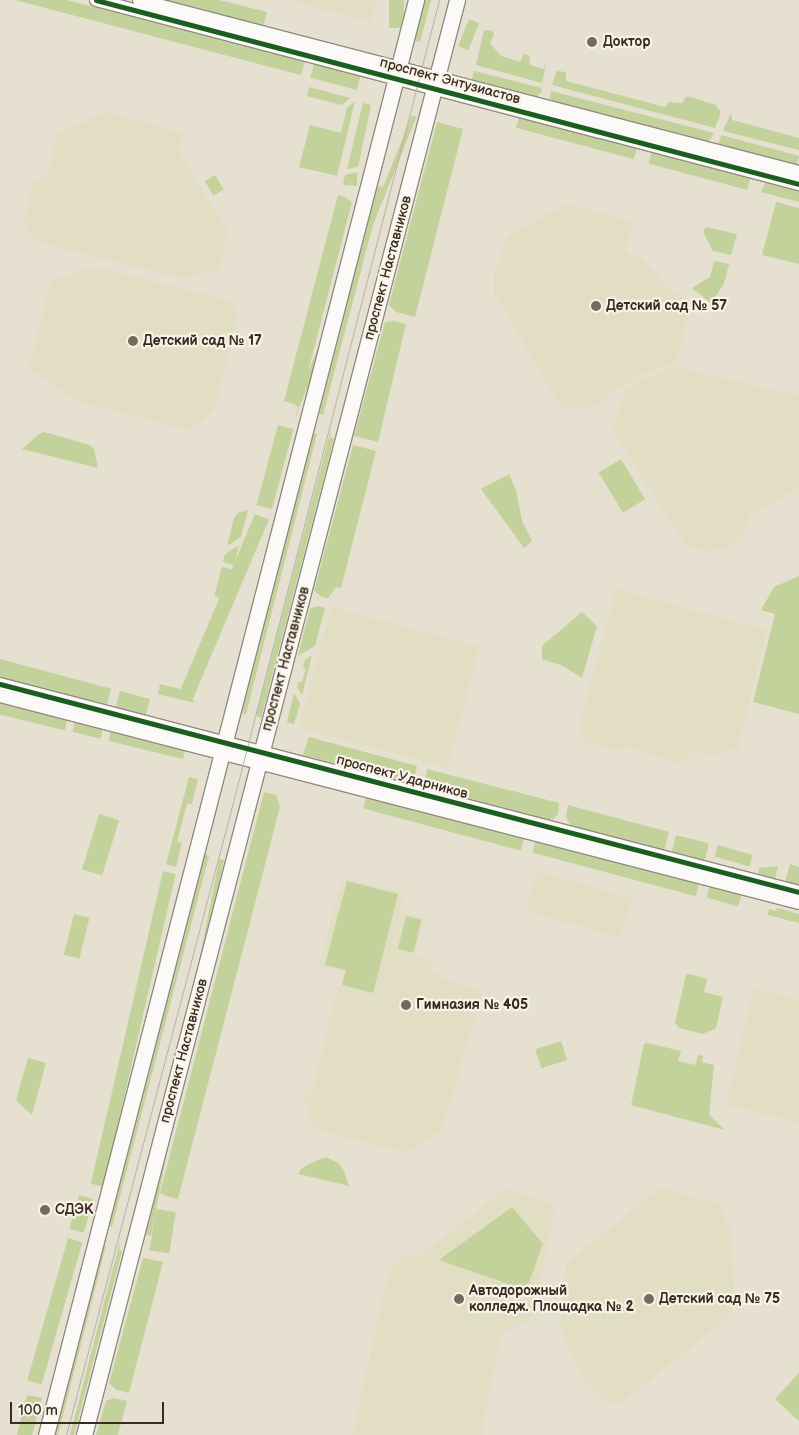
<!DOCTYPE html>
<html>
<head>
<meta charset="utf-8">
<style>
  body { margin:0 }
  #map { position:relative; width:799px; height:1435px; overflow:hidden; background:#e5e0d0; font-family:"Balsamiq Sans",sans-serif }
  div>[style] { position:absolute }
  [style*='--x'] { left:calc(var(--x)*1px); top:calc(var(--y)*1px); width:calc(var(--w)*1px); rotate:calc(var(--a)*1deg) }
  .built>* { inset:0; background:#e2dec4; transform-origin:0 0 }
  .green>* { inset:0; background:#c3d19a; transform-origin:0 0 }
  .roads { filter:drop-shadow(1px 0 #918c82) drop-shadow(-1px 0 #918c82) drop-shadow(0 1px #918c82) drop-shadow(0 -1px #918c82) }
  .minor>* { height:12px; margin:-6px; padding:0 6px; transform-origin:6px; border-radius:6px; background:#fbfaf8 }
  .major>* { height:15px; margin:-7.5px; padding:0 7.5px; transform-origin:7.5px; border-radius:7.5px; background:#fbfaf8 }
  .tram>* { height:1px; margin:-0.5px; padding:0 0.5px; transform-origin:0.5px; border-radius:0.5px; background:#b5b3af }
  .cycleway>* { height:5px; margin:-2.5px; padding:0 2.5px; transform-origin:2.5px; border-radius:2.5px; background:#1b5e20 }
  .dots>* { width:14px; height:14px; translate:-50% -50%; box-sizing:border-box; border:2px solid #f7f3e8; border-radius:50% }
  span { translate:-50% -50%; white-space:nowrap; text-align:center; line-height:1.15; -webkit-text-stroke:4.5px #f7f3e8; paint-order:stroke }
  .poi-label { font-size:14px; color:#3b2a1e; font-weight:700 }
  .left { translate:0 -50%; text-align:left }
  .street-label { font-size:14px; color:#3b2a1e }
  .scale { position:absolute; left:10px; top:1402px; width:154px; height:22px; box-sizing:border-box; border:2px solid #3b2a1e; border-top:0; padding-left:6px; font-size:15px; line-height:18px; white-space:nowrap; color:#3b2a1e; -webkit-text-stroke:4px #f7f3e8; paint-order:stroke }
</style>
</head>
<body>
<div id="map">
  <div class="built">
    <i style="clip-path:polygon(289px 0,377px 0,371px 22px)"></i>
    <i style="clip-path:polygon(107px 112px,184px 133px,179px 152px,228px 231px,219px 269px,182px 279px,40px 243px,24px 226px,23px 221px,33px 183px,47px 176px,58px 133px)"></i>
    <i style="clip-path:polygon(567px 204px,633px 221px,626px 253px,641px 256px,665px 285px,691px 303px,678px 358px,674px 363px,646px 373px,621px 387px,592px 408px,587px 406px,569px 409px,559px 404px,494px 293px,494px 276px,508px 236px)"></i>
    <i style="clip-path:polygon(94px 267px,230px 301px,238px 314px,214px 410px,190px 430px,79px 402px,28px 368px,51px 281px)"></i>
    <i style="clip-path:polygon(675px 367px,799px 396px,799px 487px,749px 517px,741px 536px,723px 552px,719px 549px,711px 552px,685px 545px,612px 430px,625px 391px,647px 377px)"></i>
    <i style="clip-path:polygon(616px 589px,767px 630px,738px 749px,709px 756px,700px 752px,698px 748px,681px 763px,629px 748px,614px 751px,583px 741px,579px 728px)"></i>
    <i style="left:331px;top:607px;width:154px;height:125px;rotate:15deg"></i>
    <i style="left:537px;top:871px;width:99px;height:41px;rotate:16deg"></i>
    <i style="clip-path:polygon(342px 878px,403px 893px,399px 911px,424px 917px,415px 956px,432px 961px,430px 970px,452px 982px,483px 989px,442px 1129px,407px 1153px,312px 1128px,311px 1116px,303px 1098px,311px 1094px,326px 1035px,329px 1032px,326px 1025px,329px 1021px,343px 972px,320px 966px)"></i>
    <i style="clip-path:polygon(754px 989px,799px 1000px,799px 1123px,726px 1104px)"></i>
    <i style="clip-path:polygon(659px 1188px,720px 1204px,731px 1231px,735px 1304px,726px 1319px,621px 1403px,606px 1403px,583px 1380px,560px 1327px,566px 1264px)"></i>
    <i style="clip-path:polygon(505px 1189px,556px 1206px,533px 1316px,501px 1336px,481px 1435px,352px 1435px,389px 1271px,406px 1255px,416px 1259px)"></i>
  </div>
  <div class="green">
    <i style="clip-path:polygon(15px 0,67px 0,305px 62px,301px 75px)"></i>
    <i style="clip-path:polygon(165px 0,219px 0,267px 12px,263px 26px)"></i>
    <i style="left:389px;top:0;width:15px;height:28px"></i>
    <i style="clip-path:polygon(425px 0,431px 0,420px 42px,415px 41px)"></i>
    <i style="left:469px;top:19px;width:11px;height:29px;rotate:22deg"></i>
    <i style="clip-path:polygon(484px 30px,493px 31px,494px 35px,490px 43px,501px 56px,520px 62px,524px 54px,529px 55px,530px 65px,544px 69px,547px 60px,542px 83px,476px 65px)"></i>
    <i style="left:314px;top:64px;width:48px;height:14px;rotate:15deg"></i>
    <i style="clip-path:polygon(474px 71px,542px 88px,541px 93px,536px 97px,472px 80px)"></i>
    <i style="clip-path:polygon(557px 71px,566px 72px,566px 81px,665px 107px,669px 102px,682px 103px,687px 96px,716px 105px,720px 111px,720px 115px,715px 128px,552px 85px)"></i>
    <i style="clip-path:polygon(309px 87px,350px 98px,342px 105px,307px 96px)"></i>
    <i style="clip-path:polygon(551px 91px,714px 133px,708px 142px,553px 101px,550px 98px)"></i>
    <i style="clip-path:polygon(355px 101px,337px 176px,299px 167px,310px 125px,341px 133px,347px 108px)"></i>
    <i style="clip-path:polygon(363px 103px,371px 105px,358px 167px,347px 169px)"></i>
    <i style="clip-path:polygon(731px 113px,732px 120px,799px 138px,799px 150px,723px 131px)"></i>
    <i style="left:412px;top:115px;width:5px;height:313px;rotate:22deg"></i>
    <i style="left:519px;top:117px;width:122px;height:11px;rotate:15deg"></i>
    <i style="clip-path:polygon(437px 122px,463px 129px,415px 317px,396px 312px,389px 305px)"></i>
    <i style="left:721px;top:135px;width:81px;height:10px;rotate:15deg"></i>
    <i style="left:652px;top:151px;width:102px;height:13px;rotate:15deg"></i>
    <i style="clip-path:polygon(357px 172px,357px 186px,343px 185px,345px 175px)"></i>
    <i style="left:215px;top:175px;width:17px;height:12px;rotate:59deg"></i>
    <i style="clip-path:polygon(766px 182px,799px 190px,799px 202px,761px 192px)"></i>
    <i style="clip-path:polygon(377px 186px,383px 187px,323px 415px,319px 414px)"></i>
    <i style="clip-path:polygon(338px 195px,345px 197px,352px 202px,295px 422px,298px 405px,284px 401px)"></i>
    <i style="clip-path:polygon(776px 202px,799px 208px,799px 264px,762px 255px)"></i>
    <i style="clip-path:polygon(706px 227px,737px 234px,731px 255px,713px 251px,703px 232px)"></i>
    <i style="clip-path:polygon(714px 261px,729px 264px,724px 284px,711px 303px,692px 288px,710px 277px)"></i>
    <i style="clip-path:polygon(394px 321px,406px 324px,378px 442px,354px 436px,385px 322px)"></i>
    <i style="clip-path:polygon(320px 422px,246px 714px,241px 713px,313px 433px,317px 434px)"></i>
    <i style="left:278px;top:425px;width:16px;height:83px;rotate:15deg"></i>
    <i style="clip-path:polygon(332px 425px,330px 437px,334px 439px,261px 718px,256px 716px)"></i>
    <i style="clip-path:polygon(44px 432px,90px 445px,94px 449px,98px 468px,22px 449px,39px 434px)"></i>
    <i style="clip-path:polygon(353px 445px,376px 451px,341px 588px,336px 587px,328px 598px,322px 597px,314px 591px)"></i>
    <i style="left:621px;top:459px;width:47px;height:26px;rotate:59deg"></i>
    <i style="clip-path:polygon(509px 474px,516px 490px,522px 521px,532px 541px,524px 548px,481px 489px)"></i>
    <i style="clip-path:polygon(248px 510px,241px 537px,227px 546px,234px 518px,238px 513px)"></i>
    <i style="left:255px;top:514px;width:15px;height:196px;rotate:23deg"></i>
    <i style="clip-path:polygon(239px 545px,234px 565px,223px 562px,225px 554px)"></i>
    <i style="left:222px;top:567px;width:11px;height:30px;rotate:15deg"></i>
    <i style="clip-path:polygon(799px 576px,799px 714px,753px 702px,775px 614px,761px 610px,774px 587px)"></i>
    <i style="clip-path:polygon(319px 606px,325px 608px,315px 646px,298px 656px,310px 608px)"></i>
    <i style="clip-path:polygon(582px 612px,597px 626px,582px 678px,561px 665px,542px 659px,542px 646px)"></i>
    <i style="clip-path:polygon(312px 655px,302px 695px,297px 687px,298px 682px,302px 682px,306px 668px,303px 667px,305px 660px)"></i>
    <i style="left:0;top:659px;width:115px;height:19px;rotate:15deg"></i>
    <i style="clip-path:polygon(160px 684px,184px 690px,195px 703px,158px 694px)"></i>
    <i style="left:120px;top:691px;width:31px;height:17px;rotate:15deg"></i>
    <i style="clip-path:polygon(294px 693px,300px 704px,294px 724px,287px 722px)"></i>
    <i style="left:0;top:701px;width:70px;height:13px;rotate:14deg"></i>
    <i style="left:75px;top:721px;width:29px;height:11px;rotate:14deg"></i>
    <i style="left:111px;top:730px;width:77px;height:11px;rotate:14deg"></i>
    <i style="clip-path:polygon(309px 737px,417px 766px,414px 780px,412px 783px,303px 755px)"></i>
    <i style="clip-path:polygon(427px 769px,559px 803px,558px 814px,553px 819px,549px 820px,424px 786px)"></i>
    <i style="clip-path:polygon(189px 777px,198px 779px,192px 804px,187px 803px,177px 842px,182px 843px,176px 867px,166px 864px)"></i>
    <i style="clip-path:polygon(264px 792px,276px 795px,280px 807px,178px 1199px,169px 1197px,160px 1193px)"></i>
    <i style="left:367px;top:795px;width:163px;height:14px;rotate:15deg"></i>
    <i style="clip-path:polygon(568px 805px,669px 832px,664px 850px,571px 826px,566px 817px)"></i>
    <i style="left:99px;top:814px;width:21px;height:58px;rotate:17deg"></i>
    <i style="left:676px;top:835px;width:34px;height:18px;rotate:14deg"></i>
    <i style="left:536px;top:839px;width:169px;height:14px;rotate:15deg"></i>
    <i style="left:718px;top:845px;width:36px;height:12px;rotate:16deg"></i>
    <i style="clip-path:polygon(204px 854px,209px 856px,112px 1227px,108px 1226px)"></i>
    <i style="left:219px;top:859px;width:5px;height:383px;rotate:11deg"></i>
    <i style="clip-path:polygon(790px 864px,799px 867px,799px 885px,785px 882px)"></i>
    <i style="clip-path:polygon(778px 866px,775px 879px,758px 875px,759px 868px)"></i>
    <i style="left:163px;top:871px;width:13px;height:321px;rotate:13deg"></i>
    <i style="clip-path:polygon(347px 881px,398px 894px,373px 993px,342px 985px,346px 970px,325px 965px)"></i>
    <i style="left:710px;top:885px;width:33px;height:13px;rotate:16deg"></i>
    <i style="clip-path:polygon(777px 908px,799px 914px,799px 923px,768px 915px,769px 909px,776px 911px)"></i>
    <i style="left:74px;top:914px;width:16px;height:42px;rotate:14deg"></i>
    <i style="left:406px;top:916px;width:16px;height:34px;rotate:14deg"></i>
    <i style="clip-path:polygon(690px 974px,707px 979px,704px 992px,723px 997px,716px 1028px,703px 1034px,679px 1028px,675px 1023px,686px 975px)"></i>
    <i style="left:561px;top:1041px;width:20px;height:27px;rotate:72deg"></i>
    <i style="clip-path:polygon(647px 1043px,681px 1051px,678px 1061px,695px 1065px,698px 1055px,703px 1056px,702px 1062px,714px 1065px,709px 1115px,725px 1130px,631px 1105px,644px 1044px)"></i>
    <i style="clip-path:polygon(28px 1058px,46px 1063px,32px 1115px,16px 1100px)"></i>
    <i style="clip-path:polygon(323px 1158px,328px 1158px,338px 1163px,344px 1171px,349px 1186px,299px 1174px,300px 1170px,307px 1165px)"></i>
    <i style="left:79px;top:1195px;width:15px;height:35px;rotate:16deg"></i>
    <i style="clip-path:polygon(512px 1207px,543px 1244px,526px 1290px,439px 1260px)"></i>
    <i style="left:156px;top:1209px;width:20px;height:42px;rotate:9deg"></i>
    <i style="clip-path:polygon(109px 1234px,58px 1435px,53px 1435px,102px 1246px,106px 1246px)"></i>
    <i style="clip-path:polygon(121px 1237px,119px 1250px,122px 1251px,74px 1435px,70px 1435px)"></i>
    <i style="left:68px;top:1238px;width:15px;height:148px;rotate:16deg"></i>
    <i style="clip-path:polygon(143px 1258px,163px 1262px,129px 1393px,117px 1390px,109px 1383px)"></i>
    <i style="clip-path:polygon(799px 1373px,799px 1421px,775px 1399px)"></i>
    <i style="clip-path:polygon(27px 1395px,42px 1398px,32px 1435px,17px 1435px)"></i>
    <i style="clip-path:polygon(114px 1398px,127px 1401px,118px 1435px,96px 1435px,106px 1401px)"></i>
  </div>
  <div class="roads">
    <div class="minor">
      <i style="--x:96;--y:0;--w:727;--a:14.67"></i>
      <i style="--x:139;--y:0;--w:682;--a:14.61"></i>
      <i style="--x:0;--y:684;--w:826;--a:14.59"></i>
      <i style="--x:0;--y:696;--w:825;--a:14.52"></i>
    </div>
    <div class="major">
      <i style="--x:46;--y:1435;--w:1482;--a:-75.54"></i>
      <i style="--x:84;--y:1435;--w:1483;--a:-75.43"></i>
    </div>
  </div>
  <div class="tram">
    <i style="--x:66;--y:1435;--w:651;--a:-75.22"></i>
    <i style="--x:232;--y:806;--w:832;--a:-75.6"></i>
  </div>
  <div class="cycleway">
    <i style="--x:96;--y:0;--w:727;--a:14.67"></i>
    <i style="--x:0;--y:684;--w:826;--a:14.59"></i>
  </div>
  <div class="dots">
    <i style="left:592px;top:42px;background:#766a5c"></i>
    <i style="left:596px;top:306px;background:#766a5c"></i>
    <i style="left:133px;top:341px;background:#766a5c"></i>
    <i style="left:406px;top:1005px;background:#766a5c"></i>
    <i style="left:45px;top:1210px;background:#766a5c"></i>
    <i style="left:459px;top:1299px;background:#766a5c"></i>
    <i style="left:649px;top:1299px;background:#766a5c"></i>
  </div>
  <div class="poi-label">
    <span class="left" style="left:603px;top:42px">Доктор</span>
    <span class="left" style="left:606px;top:306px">Детский сад № 57</span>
    <span class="left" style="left:143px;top:341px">Детский сад № 17</span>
    <span class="left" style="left:416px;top:1005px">Гимназия № 405</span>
    <span class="left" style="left:55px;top:1210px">СДЭК</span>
    <span class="left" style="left:469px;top:1299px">Автодорожный<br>колледж. Площадка № 2</span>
    <span class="left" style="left:659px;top:1299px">Детский сад № 75</span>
  </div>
  <div class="street-label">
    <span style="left:450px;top:81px;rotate:15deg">проспект Энтузиастов</span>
    <span style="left:388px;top:268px;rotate:-75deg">проспект Наставников</span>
    <span style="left:286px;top:659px;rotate:-75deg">проспект Наставников</span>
    <span style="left:402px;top:777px;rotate:15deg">проспект Ударников</span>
    <span style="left:184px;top:1051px;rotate:-75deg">проспект Наставников</span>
  </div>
  <div class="scale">100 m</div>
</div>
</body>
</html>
